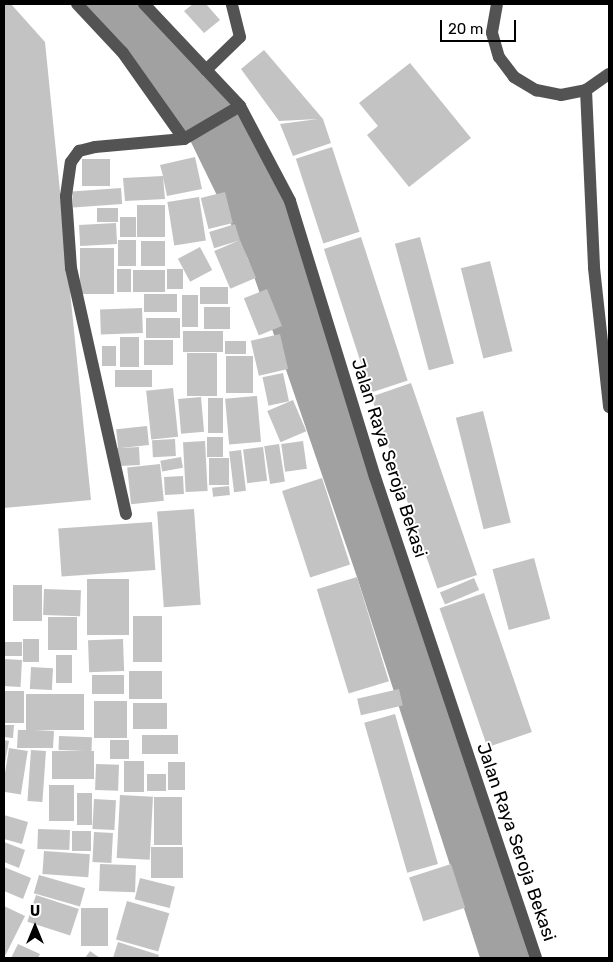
<!DOCTYPE html>
<html>
<head>
<meta charset="utf-8">
<style>
  body { margin:0 }
  #map { position:relative; width:613px; height:962px; overflow:hidden; background:#fff; font-family:Rubik,sans-serif }
  div>[style] { position:absolute }
  [style*='--x'] { left:calc(var(--x)*1px); top:calc(var(--y)*1px); width:calc(var(--w)*1px); rotate:calc(var(--a)*1deg) }
  .water>* { inset:0; background:#a1a1a1 }
  .building>* { inset:0; background:#c3c3c3; transform-origin:0 0 }
  .minor>* { height:12px; margin:-6px; padding:0 6px; transform-origin:6px; border-radius:6px; background:#535353 }
  span { translate:-50% -50%; white-space:nowrap; text-align:center; line-height:1.15; -webkit-text-stroke:4px #fff; paint-order:stroke }
  .street-label { font-size:18px; color:#000 }
  .frame { position:absolute; inset:0; border:5px solid #000; pointer-events:none }
  .north { position:absolute; left:10px; top:902px; width:50px; height:50px; -webkit-text-stroke:4px #fff; paint-order:stroke; rotate:0deg; font-size:14px; font-weight:700; line-height:20px; text-align:center; color:#000 }
  .north::after { content:''; display:block; margin:auto; width:18px; height:22px; background:#000; clip-path:polygon(50% 0,100% 100%,50% 72%,0 100%) }
  .scale { position:absolute; left:440px; top:20px; width:76px; height:22px; box-sizing:border-box; border:2px solid #000; border-top:0; padding-left:6px; font-size:15px; line-height:18px; white-space:nowrap; color:#000; -webkit-text-stroke:4px #fff; paint-order:stroke }
</style>
</head>
<body>
<div id="map">
  <div class="water">
    <i style="clip-path:polygon(77px 4px,148px 4px,240px 106px,290px 201px,535px 958px,480px 958px,357px 577px,248px 259px,188px 136px)"></i>
  </div>
  <div class="building">
    <i style="clip-path:polygon(4px 4px,11px 4px,45px 42px,91px 500px,4px 508px)"></i>
    <i style="clip-path:polygon(193px 4px,206px 4px,220px 20px,204px 33px,184px 11px)"></i>
    <i style="clip-path:polygon(264px 50px,323px 119px,331px 143px,293px 156px,280px 124px,318px 119px,279px 121px,241px 69px)"></i>
    <i style="clip-path:polygon(410px 63px,471px 138px,409px 187px,367px 135px,378px 126px,359px 103px)"></i>
    <i style="left:332px;top:147px;width:89px;height:38px;rotate:72deg"></i>
    <i style="clip-path:polygon(195px 157px,202px 189px,167px 196px,163px 177px,165px 199px,125px 201px,123px 178px,163px 176px,160px 165px)"></i>
    <i style="left:110px;top:159px;width:27px;height:28px;rotate:90deg"></i>
    <i style="left:121px;top:188px;width:16px;height:49px;rotate:86deg"></i>
    <i style="left:225px;top:192px;width:32px;height:25px;rotate:76deg"></i>
    <i style="left:199px;top:197px;width:44px;height:32px;rotate:81deg"></i>
    <i style="left:137px;top:205px;width:28px;height:32px"></i>
    <i style="left:97px;top:208px;width:21px;height:14px"></i>
    <i style="left:136px;top:217px;width:20px;height:16px;rotate:90deg"></i>
    <i style="left:116px;top:223px;width:21px;height:37px;rotate:87deg"></i>
    <i style="left:235px;top:224px;width:17px;height:27px;rotate:73deg"></i>
    <i style="left:361px;top:237px;width:151px;height:39px;rotate:72deg"></i>
    <i style="left:420px;top:237px;width:131px;height:26px;rotate:75deg"></i>
    <i style="left:118px;top:240px;width:18px;height:26px"></i>
    <i style="left:240px;top:240px;width:41px;height:28px;rotate:67deg"></i>
    <i style="left:141px;top:241px;width:24px;height:25px"></i>
    <i style="left:200px;top:247px;width:26px;height:25px;rotate:62deg"></i>
    <i style="left:80px;top:248px;width:34px;height:46px"></i>
    <i style="left:490px;top:261px;width:93px;height:30px;rotate:76deg"></i>
    <i style="left:117px;top:269px;width:14px;height:23px"></i>
    <i style="left:167px;top:269px;width:16px;height:20px"></i>
    <i style="left:133px;top:270px;width:32px;height:22px"></i>
    <i style="left:228px;top:287px;width:17px;height:28px;rotate:90deg"></i>
    <i style="left:267px;top:289px;width:40px;height:25px;rotate:68deg"></i>
    <i style="left:144px;top:294px;width:33px;height:18px"></i>
    <i style="left:182px;top:295px;width:16px;height:32px"></i>
    <i style="left:204px;top:307px;width:26px;height:22px"></i>
    <i style="left:142px;top:308px;width:25px;height:42px;rotate:88deg"></i>
    <i style="left:146px;top:318px;width:34px;height:20px"></i>
    <i style="left:183px;top:331px;width:40px;height:21px"></i>
    <i style="left:280px;top:334px;width:36px;height:30px;rotate:77deg"></i>
    <i style="left:120px;top:337px;width:19px;height:30px"></i>
    <i style="left:144px;top:340px;width:29px;height:25px"></i>
    <i style="left:225px;top:341px;width:21px;height:13px"></i>
    <i style="left:102px;top:346px;width:14px;height:20px"></i>
    <i style="left:187px;top:353px;width:30px;height:43px"></i>
    <i style="left:226px;top:356px;width:27px;height:37px"></i>
    <i style="left:115px;top:370px;width:37px;height:17px"></i>
    <i style="left:283px;top:373px;width:29px;height:21px;rotate:78deg"></i>
    <i style="left:411px;top:383px;width:203px;height:42px;rotate:71deg"></i>
    <i style="left:173px;top:388px;width:49px;height:27px;rotate:84deg"></i>
    <i style="left:257px;top:396px;width:46px;height:32px;rotate:85deg"></i>
    <i style="left:201px;top:397px;width:35px;height:23px;rotate:85deg"></i>
    <i style="left:208px;top:398px;width:15px;height:35px"></i>
    <i style="left:293px;top:400px;width:34px;height:28px;rotate:67deg"></i>
    <i style="left:483px;top:411px;width:115px;height:28px;rotate:76deg"></i>
    <i style="left:147px;top:426px;width:19px;height:31px;rotate:84deg"></i>
    <i style="left:207px;top:437px;width:16px;height:20px"></i>
    <i style="left:175px;top:439px;width:17px;height:23px;rotate:87deg"></i>
    <i style="left:205px;top:441px;width:50px;height:22px;rotate:87deg"></i>
    <i style="left:303px;top:441px;width:28px;height:22px;rotate:82deg"></i>
    <i style="left:279px;top:444px;width:38px;height:15px;rotate:81deg"></i>
    <i style="left:139px;top:447px;width:18px;height:25px;rotate:87deg"></i>
    <i style="left:263px;top:447px;width:34px;height:20px;rotate:83deg"></i>
    <i style="left:241px;top:450px;width:41px;height:12px;rotate:83deg"></i>
    <i style="left:181px;top:457px;width:11px;height:21px;rotate:80deg"></i>
    <i style="left:209px;top:458px;width:20px;height:27px"></i>
    <i style="left:160px;top:464px;width:37px;height:33px;rotate:84deg"></i>
    <i style="left:183px;top:476px;width:18px;height:19px;rotate:87deg"></i>
    <i style="left:322px;top:478px;width:91px;height:42px;rotate:72deg"></i>
    <i style="left:229px;top:486px;width:9px;height:17px;rotate:84deg"></i>
    <i style="left:194px;top:509px;width:96px;height:37px;rotate:86deg"></i>
    <i style="left:152px;top:522px;width:48px;height:94px;rotate:86deg"></i>
    <i style="left:534px;top:558px;width:63px;height:43px;rotate:75deg"></i>
    <i style="left:357px;top:577px;width:109px;height:42px;rotate:73deg"></i>
    <i style="left:474px;top:578px;width:13px;height:37px;rotate:67deg"></i>
    <i style="left:87px;top:579px;width:42px;height:56px"></i>
    <i style="left:13px;top:585px;width:29px;height:36px"></i>
    <i style="left:44px;top:589px;width:37px;height:26px;rotate:2deg"></i>
    <i style="left:484px;top:593px;width:147px;height:47px;rotate:71deg"></i>
    <i style="left:133px;top:616px;width:29px;height:46px"></i>
    <i style="left:77px;top:617px;width:33px;height:29px;rotate:90deg"></i>
    <i style="left:23px;top:639px;width:16px;height:23px"></i>
    <i style="left:123px;top:639px;width:32px;height:35px;rotate:88deg"></i>
    <i style="left:4px;top:642px;width:18px;height:14px"></i>
    <i style="left:56px;top:655px;width:16px;height:28px"></i>
    <i style="left:4px;top:659px;width:18px;height:27px;rotate:3deg"></i>
    <i style="left:31px;top:667px;width:22px;height:22px;rotate:3deg"></i>
    <i style="left:129px;top:671px;width:33px;height:28px"></i>
    <i style="left:124px;top:675px;width:19px;height:32px;rotate:90deg"></i>
    <i style="left:399px;top:689px;width:17px;height:43px;rotate:77deg"></i>
    <i style="left:4px;top:691px;width:20px;height:32px"></i>
    <i style="clip-path:polygon(26px 694px,84px 694px,84px 730px,34px 730px,54px 731px,53px 748px,17px 748px,18px 730px,26px 730px)"></i>
    <i style="left:94px;top:701px;width:33px;height:37px"></i>
    <i style="left:167px;top:703px;width:26px;height:34px;rotate:90deg"></i>
    <i style="left:395px;top:714px;width:156px;height:32px;rotate:74deg"></i>
    <i style="clip-path:polygon(4px 725px,14px 725px,13px 738px,4px 737px)"></i>
    <i style="left:142px;top:735px;width:36px;height:19px"></i>
    <i style="left:59px;top:736px;width:33px;height:14px;rotate:2deg"></i>
    <i style="clip-path:polygon(4px 740px,9px 741px,5px 763px,4px 762px)"></i>
    <i style="left:110px;top:740px;width:19px;height:19px"></i>
    <i style="left:9px;top:748px;width:19px;height:44px;rotate:9deg"></i>
    <i style="left:31px;top:750px;width:15px;height:51px;rotate:4deg"></i>
    <i style="left:52px;top:751px;width:42px;height:28px"></i>
    <i style="left:124px;top:761px;width:20px;height:31px"></i>
    <i style="left:168px;top:762px;width:17px;height:28px"></i>
    <i style="left:96px;top:764px;width:23px;height:26px;rotate:2deg"></i>
    <i style="left:147px;top:774px;width:19px;height:17px"></i>
    <i style="left:49px;top:785px;width:25px;height:36px"></i>
    <i style="left:77px;top:793px;width:15px;height:32px"></i>
    <i style="left:120px;top:795px;width:33px;height:63px;rotate:3deg"></i>
    <i style="left:154px;top:797px;width:28px;height:48px"></i>
    <i style="left:94px;top:799px;width:22px;height:30px;rotate:3deg"></i>
    <i style="clip-path:polygon(4px 815px,28px 822px,22px 844px,4px 839px)"></i>
    <i style="left:38px;top:829px;width:32px;height:20px;rotate:2deg"></i>
    <i style="left:72px;top:831px;width:19px;height:20px"></i>
    <i style="left:94px;top:832px;width:19px;height:30px;rotate:3deg"></i>
    <i style="clip-path:polygon(4px 842px,25px 850px,19px 868px,4px 862px)"></i>
    <i style="left:151px;top:847px;width:32px;height:31px"></i>
    <i style="left:44px;top:851px;width:46px;height:23px;rotate:4deg"></i>
    <i style="left:100px;top:864px;width:36px;height:27px;rotate:2deg"></i>
    <i style="left:451px;top:864px;width:46px;height:44px;rotate:72deg"></i>
    <i style="clip-path:polygon(4px 867px,31px 878px,23px 899px,4px 891px)"></i>
    <i style="left:39px;top:875px;width:48px;height:19px;rotate:16deg"></i>
    <i style="left:140px;top:878px;width:36px;height:22px;rotate:14deg"></i>
    <i style="left:36px;top:895px;width:45px;height:28px;rotate:18deg"></i>
    <i style="left:127px;top:901px;width:44px;height:40px;rotate:16deg"></i>
    <i style="clip-path:polygon(4px 906px,25px 916px,4px 958px)"></i>
    <i style="left:81px;top:908px;width:27px;height:38px"></i>
    <i style="clip-path:polygon(118px 942px,159px 955px,158px 958px,113px 958px)"></i>
    <i style="clip-path:polygon(18px 944px,40px 954px,38px 958px,11px 958px)"></i>
    <i style="clip-path:polygon(90px 951px,100px 958px,85px 958px)"></i>
  </div>
  <div class="minor">
    <i style="--x:77;--y:4;--w:67;--a:46.8"></i>
    <i style="--x:123;--y:53;--w:105;--a:54.7"></i>
    <i style="--x:144;--y:4;--w:140;--a:46.7"></i>
    <i style="--x:240;--y:106;--w:107;--a:62.2"></i>
    <i style="--x:290;--y:201;--w:289;--a:72.9"></i>
    <i style="--x:375;--y:477;--w:507;--a:71.49"></i>
    <i style="--x:497;--y:4;--w:29;--a:100"></i>
    <i style="--x:492;--y:33;--w:25;--a:74"></i>
    <i style="--x:499;--y:57;--w:25;--a:53"></i>
    <i style="--x:514;--y:77;--w:26;--a:31"></i>
    <i style="--x:536;--y:90;--w:25;--a:11"></i>
    <i style="--x:561;--y:95;--w:25;--a:-11"></i>
    <i style="--x:586;--y:90;--w:28;--a:-35"></i>
    <i style="--x:206;--y:70;--w:47;--a:-44.1"></i>
    <i style="--x:240;--y:37;--w:34;--a:-104"></i>
    <i style="--x:586;--y:90;--w:178;--a:87.4"></i>
    <i style="--x:594;--y:268;--w:140;--a:83.8"></i>
    <i style="--x:126;--y:514;--w:252;--a:-102.6"></i>
    <i style="--x:71;--y:268;--w:72;--a:-94"></i>
    <i style="--x:66;--y:196;--w:34;--a:-82"></i>
    <i style="--x:71;--y:162;--w:14;--a:-54"></i>
    <i style="--x:79;--y:151;--w:16;--a:-14"></i>
    <i style="--x:95;--y:147;--w:89;--a:-5.1"></i>
    <i style="--x:184;--y:139;--w:65;--a:-30.5"></i>
  </div>
  <div class="street-label">
    <span style="left:389px;top:458px;rotate:72deg">Jalan Raya Seroja Bekasi</span>
    <span style="left:516px;top:842px;rotate:71deg">Jalan Raya Seroja Bekasi</span>
  </div>
  <div class="frame"></div>
  <div class="north">U</div>
  <div class="scale">20 m</div>
</div>
</body>
</html>
